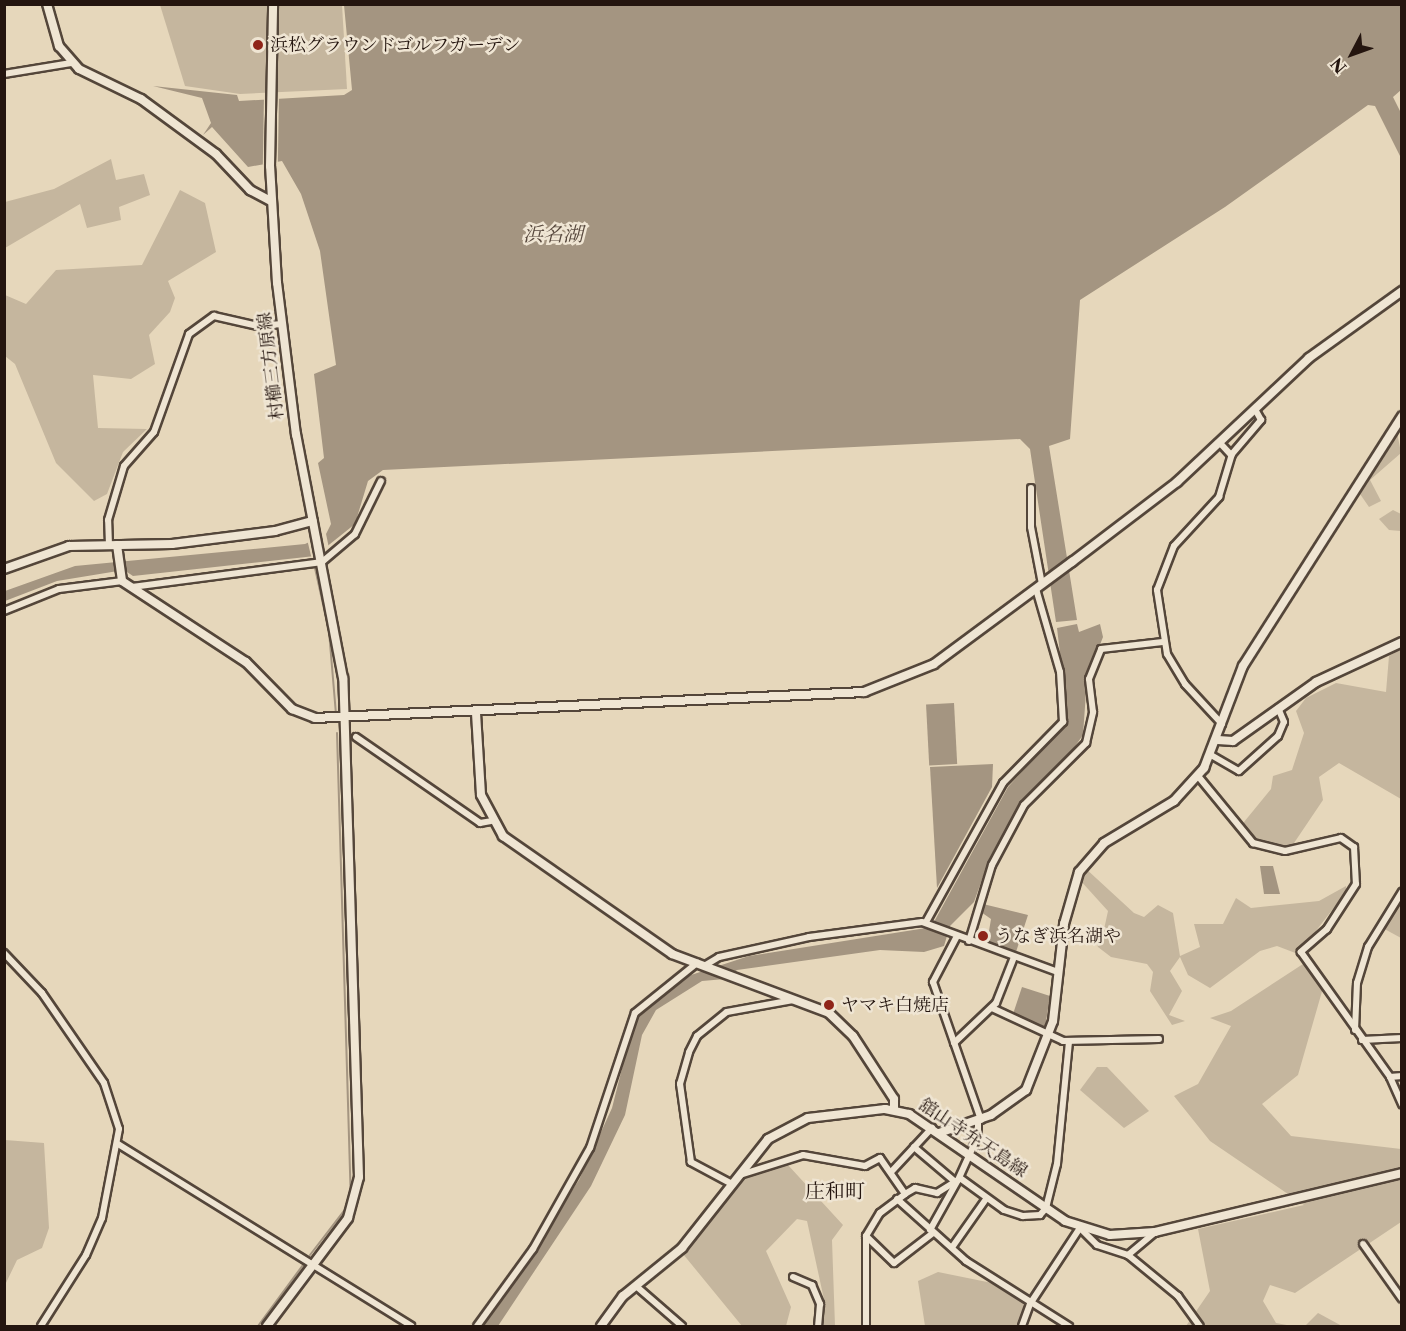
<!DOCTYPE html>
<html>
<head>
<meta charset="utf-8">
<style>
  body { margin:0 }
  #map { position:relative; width:1406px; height:1331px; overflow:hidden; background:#e6d7bb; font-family:"Libre Caslon Text","Noto Serif JP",serif }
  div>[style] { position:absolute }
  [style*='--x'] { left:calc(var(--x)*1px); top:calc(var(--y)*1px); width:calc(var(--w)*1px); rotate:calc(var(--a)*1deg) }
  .green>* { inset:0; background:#c5b69e }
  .water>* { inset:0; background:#a49581; transform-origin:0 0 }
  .pier>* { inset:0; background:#e6d7bb; transform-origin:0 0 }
  .stream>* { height:2px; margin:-1px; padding:0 1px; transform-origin:1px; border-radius:1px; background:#a49581 }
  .roads { filter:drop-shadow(2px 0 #54463a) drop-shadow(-2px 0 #54463a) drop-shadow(0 2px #54463a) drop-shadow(0 -2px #54463a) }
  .street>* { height:6px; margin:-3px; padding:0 3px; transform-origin:3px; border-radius:3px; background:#efe5d3 }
  .secondary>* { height:8px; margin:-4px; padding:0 4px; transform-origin:4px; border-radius:4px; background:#efe5d3 }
  .dots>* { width:16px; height:16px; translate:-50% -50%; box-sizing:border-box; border:3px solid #efe5d3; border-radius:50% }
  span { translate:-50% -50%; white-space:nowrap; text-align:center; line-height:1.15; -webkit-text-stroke:5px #efe5d3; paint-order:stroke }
  .poi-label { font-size:18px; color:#24150f }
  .left { translate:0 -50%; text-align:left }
  .street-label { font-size:18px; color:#24150f }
  .water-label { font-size:20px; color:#57483d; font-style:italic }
  .neighbourhood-label { font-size:20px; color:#24150f }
  .frame { position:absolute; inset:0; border:6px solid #24150f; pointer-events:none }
  .north { position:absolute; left:1322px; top:24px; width:60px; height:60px; -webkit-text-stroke:4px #efe5d3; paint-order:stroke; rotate:229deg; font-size:16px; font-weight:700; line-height:24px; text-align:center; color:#24150f }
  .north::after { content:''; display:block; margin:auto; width:21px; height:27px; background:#24150f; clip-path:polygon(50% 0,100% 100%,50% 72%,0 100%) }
</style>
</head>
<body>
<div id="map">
  <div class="green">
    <i style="clip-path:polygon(160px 5px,342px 5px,347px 89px,240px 94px,185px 86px)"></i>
    <i style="clip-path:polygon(111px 159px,116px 180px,144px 174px,150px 195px,119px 207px,121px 220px,87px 228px,80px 204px,5px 248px,5px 202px,54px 189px)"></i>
    <i style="clip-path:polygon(180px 190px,205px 203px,216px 252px,168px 281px,175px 298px,170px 312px,149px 335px,155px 364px,131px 379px,93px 375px,98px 428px,147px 429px,123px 452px,107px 494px,94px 501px,56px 463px,15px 364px,5px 356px,5px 295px,26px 304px,56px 270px,142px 265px)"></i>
    <i style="clip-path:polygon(1397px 432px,1401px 453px,1370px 480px,1381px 501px,1369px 507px,1360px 494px)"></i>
    <i style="clip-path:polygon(1393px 510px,1401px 514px,1401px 531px,1389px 530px,1379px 519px)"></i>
    <i style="clip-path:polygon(1401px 649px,1401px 799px,1339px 763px,1319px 777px,1323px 800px,1292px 846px,1271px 850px,1243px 833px,1244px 822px,1271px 789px,1273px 776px,1292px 770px,1304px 733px,1296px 711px,1306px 698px,1336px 683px,1386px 692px,1389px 656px)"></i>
    <i style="clip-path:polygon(1084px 867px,1134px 913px,1144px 917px,1158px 905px,1173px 913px,1180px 956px,1200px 947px,1194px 924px,1223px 924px,1236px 898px,1251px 908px,1319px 901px,1346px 886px,1346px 892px,1298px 954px,1277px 946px,1260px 951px,1210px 988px,1188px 975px,1180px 957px,1170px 971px,1182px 991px,1169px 1015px,1185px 1021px,1172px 1025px,1150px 991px,1153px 972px,1147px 964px,1111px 957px,1098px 947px,1094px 938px,1103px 934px,1108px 911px,1079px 879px)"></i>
    <i style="clip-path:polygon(1401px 888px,1401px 938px,1379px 926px)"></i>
    <i style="clip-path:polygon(1303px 964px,1323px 988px,1298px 1075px,1262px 1104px,1291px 1136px,1401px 1149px,1401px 1222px,1295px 1293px,1270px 1285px,1263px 1301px,1276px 1323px,1292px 1326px,1186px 1326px,1210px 1291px,1198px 1229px,1304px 1205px,1210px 1141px,1174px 1096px,1198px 1084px,1231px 1026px,1210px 1018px,1231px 1011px)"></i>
    <i style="clip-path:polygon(1097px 1067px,1107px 1067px,1149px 1111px,1124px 1128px,1080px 1090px)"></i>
    <i style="clip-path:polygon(5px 1140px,44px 1143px,49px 1228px,42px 1248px,17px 1260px,5px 1285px)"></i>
    <i style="clip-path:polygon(788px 1165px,843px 1225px,832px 1240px,835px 1326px,821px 1326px,825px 1304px,807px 1221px,797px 1219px,766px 1251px,791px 1307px,786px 1326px,742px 1326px,683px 1254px,742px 1179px)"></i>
    <i style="clip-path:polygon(938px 1272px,997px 1284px,1022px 1302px,1027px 1311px,1022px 1326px,925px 1326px,918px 1281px)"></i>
    <i style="clip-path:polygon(1318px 1313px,1342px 1326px,1305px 1326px)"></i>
  </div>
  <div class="water">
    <i style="clip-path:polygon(344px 5px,1401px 5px,1401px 90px,1393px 97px,1401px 113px,1401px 158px,1375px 106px,1368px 105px,1225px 207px,1080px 300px,1070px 439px,1049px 446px,1077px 620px,1056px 622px,1030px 449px,1020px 439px,383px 470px,368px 481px,355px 524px,315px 556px,133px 576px,124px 570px,57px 581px,5px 601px,5px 591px,75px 566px,305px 544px,326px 534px,331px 524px,318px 463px,324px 458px,314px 374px,336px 365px,320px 251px,301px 194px,282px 161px,248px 167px,212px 127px,203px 135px,211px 123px,202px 98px,153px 86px,237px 95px,239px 101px,344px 95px,352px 90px)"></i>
    <i style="clip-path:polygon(1077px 624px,1079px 632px,1100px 624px,1103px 637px,1087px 678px,1083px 735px,1064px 762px,1022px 800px,990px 857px,974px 902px,950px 926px,944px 946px,924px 952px,880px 950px,737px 970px,725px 979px,702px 981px,656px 1010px,642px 1035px,625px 1115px,591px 1186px,498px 1326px,481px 1326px,579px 1180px,612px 1108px,632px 1029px,644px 1008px,691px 975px,749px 956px,926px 928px,935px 920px,1008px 787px,1068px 721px,1057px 628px)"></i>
    <i style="left:954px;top:703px;width:61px;height:28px;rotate:87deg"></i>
    <i style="clip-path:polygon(993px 764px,992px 787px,937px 888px,930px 767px)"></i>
    <i style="clip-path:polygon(1260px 866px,1273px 866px,1280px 894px,1264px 894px)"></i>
    <i style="clip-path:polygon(983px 904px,1028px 915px,1016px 952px,987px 943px,991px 919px,981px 912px)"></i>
    <i style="clip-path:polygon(1022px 987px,1050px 996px,1045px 1028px,1012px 1017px)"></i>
  </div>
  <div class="pier">
    <i style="left:279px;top:96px;width:69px;height:15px;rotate:91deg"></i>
    <i style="clip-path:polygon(325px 529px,330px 553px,312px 560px,307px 539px)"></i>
  </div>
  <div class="stream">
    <i style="--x:315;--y:568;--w:65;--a:77.5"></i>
    <i style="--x:329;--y:631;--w:83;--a:85.2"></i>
    <i style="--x:337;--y:733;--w:460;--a:88.3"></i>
    <i style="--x:1045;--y:751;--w:16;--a:-45"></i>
    <i style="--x:310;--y:1255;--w:61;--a:-52.4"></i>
    <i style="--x:258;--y:1326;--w:81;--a:-53.6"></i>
  </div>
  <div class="roads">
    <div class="street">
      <i style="--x:4;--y:74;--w:68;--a:-9.3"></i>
      <i style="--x:1219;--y:442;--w:18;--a:47"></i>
      <i style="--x:1031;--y:488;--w:39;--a:90"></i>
      <i style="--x:1031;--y:527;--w:58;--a:79.1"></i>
      <i style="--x:109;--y:545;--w:25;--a:-92"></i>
      <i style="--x:108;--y:520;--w:56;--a:-73.5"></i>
      <i style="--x:124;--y:466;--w:45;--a:-48.6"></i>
      <i style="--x:154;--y:432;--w:104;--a:-70.3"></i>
      <i style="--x:189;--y:334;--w:31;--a:-36"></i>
      <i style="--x:214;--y:316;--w:45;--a:12.8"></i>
      <i style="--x:258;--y:326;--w:24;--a:-5"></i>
      <i style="--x:132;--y:587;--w:192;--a:-7.5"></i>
      <i style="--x:322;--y:562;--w:43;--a:-40.3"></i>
      <i style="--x:355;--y:534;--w:59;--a:-63.9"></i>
      <i style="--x:4;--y:611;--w:59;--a:-21.8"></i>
      <i style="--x:59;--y:589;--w:64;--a:-7.2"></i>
      <i style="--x:1222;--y:724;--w:54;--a:-132.8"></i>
      <i style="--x:1185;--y:684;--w:35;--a:-121"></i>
      <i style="--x:1167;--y:654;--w:65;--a:-98.9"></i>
      <i style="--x:1157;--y:590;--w:47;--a:-68.9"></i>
      <i style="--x:1174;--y:546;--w:67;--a:-47.4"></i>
      <i style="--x:1219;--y:497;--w:45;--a:-73.2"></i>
      <i style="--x:1232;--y:454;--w:45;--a:-49.5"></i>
      <i style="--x:1261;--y:420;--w:13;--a:-119"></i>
      <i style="--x:356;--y:737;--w:151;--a:34.7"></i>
      <i style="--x:480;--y:823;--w:11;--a:-10"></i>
      <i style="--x:1211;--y:755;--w:32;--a:30"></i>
      <i style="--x:1239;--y:771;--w:52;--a:-41.9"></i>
      <i style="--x:1278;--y:736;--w:15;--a:-67"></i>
      <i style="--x:1284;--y:722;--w:15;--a:-113"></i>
      <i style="--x:1198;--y:776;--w:87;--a:50.6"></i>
      <i style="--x:1253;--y:843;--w:33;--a:14"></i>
      <i style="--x:1285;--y:851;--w:57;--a:-13.1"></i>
      <i style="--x:1341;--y:838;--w:16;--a:35"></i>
      <i style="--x:1354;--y:847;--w:37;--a:87"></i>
      <i style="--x:1356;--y:884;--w:54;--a:122.8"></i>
      <i style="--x:1327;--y:929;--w:35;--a:139"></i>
      <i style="--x:1301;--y:952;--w:153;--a:54.5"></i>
      <i style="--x:1390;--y:1077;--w:30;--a:66"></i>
      <i style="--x:926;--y:922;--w:159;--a:-61"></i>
      <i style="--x:1003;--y:783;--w:86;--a:-45.5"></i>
      <i style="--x:1063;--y:722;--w:50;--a:-93.4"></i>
      <i style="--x:1060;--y:672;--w:86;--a:-106.1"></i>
      <i style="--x:957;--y:936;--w:52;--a:117.6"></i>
      <i style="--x:933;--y:982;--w:146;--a:70.8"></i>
      <i style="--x:969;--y:941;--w:79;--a:-73.2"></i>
      <i style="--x:992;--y:865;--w:68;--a:-61.9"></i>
      <i style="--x:1024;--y:805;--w:88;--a:-45"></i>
      <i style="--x:1086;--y:743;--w:32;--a:-77"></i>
      <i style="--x:1093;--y:712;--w:33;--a:-97"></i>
      <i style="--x:1089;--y:679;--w:32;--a:-68"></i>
      <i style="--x:1101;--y:649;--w:62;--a:-6.4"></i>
      <i style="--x:4;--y:953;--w:55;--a:46.5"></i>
      <i style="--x:42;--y:993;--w:109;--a:55.4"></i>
      <i style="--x:104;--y:1083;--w:48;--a:71.9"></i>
      <i style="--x:119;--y:1129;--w:91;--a:100.8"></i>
      <i style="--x:102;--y:1218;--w:40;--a:113.4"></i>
      <i style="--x:86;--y:1255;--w:84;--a:122.4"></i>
      <i style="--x:704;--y:966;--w:17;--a:-31"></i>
      <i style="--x:719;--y:957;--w:92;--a:-12.5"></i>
      <i style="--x:809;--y:937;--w:114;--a:-7.6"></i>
      <i style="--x:922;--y:922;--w:145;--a:20.2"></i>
      <i style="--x:992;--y:1008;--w:78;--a:24.9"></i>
      <i style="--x:1063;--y:1041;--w:96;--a:-1.2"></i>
      <i style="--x:1355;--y:1030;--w:47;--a:-87.6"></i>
      <i style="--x:1357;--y:983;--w:38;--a:-73"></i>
      <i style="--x:1368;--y:947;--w:65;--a:-58.3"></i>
      <i style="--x:1362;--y:1040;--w:40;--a:-2.9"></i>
      <i style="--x:954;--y:1043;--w:58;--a:-43.6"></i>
      <i style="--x:996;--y:1003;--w:49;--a:-68.6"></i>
      <i style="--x:1390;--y:1077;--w:12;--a:-5"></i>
      <i style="--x:118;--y:1144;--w:345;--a:31.8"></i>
      <i style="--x:914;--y:1147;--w:51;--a:40.2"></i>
      <i style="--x:892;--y:1171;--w:59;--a:-47.1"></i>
      <i style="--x:740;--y:1175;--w:66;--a:-17.6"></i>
      <i style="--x:803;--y:1155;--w:63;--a:10.1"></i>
      <i style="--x:865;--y:1166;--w:17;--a:-28"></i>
      <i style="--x:880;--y:1158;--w:44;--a:55.2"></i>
      <i style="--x:960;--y:1178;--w:54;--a:36"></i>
      <i style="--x:1004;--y:1210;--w:20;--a:18"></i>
      <i style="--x:1023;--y:1216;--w:17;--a:-3"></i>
      <i style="--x:1040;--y:1215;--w:9;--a:-49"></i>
      <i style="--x:1046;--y:1208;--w:45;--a:-76"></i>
      <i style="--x:1057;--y:1164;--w:123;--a:-84.4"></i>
      <i style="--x:732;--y:1184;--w:47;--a:-151.8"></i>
      <i style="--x:691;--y:1162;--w:79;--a:-98"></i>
      <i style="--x:680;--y:1084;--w:33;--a:-74"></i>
      <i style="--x:689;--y:1052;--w:18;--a:-63"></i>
      <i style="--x:697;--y:1036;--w:38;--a:-39"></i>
      <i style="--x:727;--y:1012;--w:67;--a:-10.3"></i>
      <i style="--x:897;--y:1199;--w:93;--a:41.9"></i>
      <i style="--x:966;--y:1261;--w:122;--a:32.3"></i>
      <i style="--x:930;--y:1230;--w:57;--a:-60.8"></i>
      <i style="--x:866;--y:1236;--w:39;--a:44"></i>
      <i style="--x:894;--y:1263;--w:49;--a:-37.6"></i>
      <i style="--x:1363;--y:1244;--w:67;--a:54.7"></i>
      <i style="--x:953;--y:1246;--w:57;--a:-54.9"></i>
      <i style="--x:1128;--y:1255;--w:35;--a:-40"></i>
      <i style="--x:793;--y:1277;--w:21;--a:23"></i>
      <i style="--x:812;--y:1285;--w:21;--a:67"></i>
      <i style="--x:820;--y:1304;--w:22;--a:95"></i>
      <i style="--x:636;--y:1286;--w:61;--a:41"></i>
      <i style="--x:477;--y:1326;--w:95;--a:-54"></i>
      <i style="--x:533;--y:1249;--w:116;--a:-60.6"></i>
      <i style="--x:590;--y:1148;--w:142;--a:-71.6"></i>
      <i style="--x:635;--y:1013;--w:80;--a:-38.9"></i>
      <i style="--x:866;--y:1326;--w:90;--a:-90"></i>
      <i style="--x:866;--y:1236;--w:27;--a:-59"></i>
      <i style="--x:880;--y:1213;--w:31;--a:-37"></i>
      <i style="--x:905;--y:1194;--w:12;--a:-31"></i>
      <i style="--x:915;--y:1188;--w:23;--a:13"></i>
      <i style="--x:937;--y:1193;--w:25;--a:-32"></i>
      <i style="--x:958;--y:1180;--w:48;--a:-65.6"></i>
      <i style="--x:978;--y:1136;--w:15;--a:-90"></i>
      <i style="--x:1022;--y:1326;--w:23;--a:-70"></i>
      <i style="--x:1030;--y:1304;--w:91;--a:-56.7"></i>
      <i style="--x:1080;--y:1228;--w:24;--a:45"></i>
      <i style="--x:1097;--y:1245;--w:33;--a:18"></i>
      <i style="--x:1128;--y:1255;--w:65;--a:39.4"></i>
      <i style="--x:1178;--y:1296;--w:37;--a:54"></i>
    </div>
    <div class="secondary">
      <i style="--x:47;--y:4;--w:44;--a:74.1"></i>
      <i style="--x:59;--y:46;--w:30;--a:49"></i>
      <i style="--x:79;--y:69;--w:69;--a:25.8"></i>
      <i style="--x:141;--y:99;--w:93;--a:36.3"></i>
      <i style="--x:216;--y:154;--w:50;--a:46.6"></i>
      <i style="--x:250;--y:190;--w:24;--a:28"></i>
      <i style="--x:117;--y:545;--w:36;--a:82"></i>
      <i style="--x:122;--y:581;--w:148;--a:33.2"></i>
      <i style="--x:246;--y:662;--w:66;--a:45.6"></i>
      <i style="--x:292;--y:709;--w:25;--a:21"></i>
      <i style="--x:315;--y:718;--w:550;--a:-2.71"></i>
      <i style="--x:864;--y:692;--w:75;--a:-21.8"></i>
      <i style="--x:934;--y:664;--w:172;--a:-36.5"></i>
      <i style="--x:1072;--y:562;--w:132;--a:-37.3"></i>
      <i style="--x:1177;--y:482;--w:181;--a:-43.2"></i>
      <i style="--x:1309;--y:358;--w:115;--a:-35.8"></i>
      <i style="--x:4;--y:569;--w:69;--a:-19.5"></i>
      <i style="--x:69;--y:546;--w:103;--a:-1.1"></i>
      <i style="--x:172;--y:544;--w:104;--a:-7.2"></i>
      <i style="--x:275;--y:531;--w:39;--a:-15"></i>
      <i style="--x:476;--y:713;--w:82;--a:86.5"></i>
      <i style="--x:481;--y:795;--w:47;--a:61.8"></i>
      <i style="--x:503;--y:836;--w:206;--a:34.9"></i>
      <i style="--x:672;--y:954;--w:168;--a:20.6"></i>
      <i style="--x:829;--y:1013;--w:33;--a:44"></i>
      <i style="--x:853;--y:1036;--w:75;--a:56.9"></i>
      <i style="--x:894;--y:1099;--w:10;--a:90"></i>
      <i style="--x:1218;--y:740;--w:15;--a:4"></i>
      <i style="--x:1233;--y:741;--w:102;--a:-35.4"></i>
      <i style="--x:1316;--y:682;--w:95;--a:-24.9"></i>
      <i style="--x:939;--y:1133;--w:55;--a:-19.1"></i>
      <i style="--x:991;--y:1115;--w:43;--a:-35.5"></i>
      <i style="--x:1026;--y:1090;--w:74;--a:-68.6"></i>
      <i style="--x:1053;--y:1021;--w:98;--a:-83.5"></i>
      <i style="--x:1064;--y:924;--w:54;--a:-73.9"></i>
      <i style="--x:1079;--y:872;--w:38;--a:-49"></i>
      <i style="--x:1104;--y:843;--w:82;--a:-31"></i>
      <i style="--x:1174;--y:801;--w:45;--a:-47.7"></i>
      <i style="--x:1204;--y:768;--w:109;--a:-69.1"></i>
      <i style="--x:1243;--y:666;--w:296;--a:-57.5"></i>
      <i style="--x:267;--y:1326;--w:135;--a:-53.1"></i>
      <i style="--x:348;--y:1218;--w:42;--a:-75"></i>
      <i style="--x:359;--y:1177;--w:499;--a:-91.8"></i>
      <i style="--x:343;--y:678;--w:248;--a:-100.9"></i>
      <i style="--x:296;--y:435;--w:153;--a:-97.1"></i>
      <i style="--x:277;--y:283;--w:117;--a:-93.4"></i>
      <i style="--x:270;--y:166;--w:162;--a:-88.9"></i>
      <i style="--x:601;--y:1326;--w:37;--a:-54"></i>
      <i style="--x:623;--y:1296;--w:76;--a:-39.1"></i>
      <i style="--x:682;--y:1248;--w:139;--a:-51.7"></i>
      <i style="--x:768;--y:1139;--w:45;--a:-27.7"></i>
      <i style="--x:808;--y:1118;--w:78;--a:-6.7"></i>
      <i style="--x:885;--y:1109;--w:25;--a:12"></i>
      <i style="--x:909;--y:1114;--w:189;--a:34.4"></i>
      <i style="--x:1065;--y:1221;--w:47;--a:17.3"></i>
      <i style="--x:1110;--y:1235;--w:45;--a:-3.8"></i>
      <i style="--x:1155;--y:1232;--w:254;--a:-13.4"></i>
    </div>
  </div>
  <div class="dots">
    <i style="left:258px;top:45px;background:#8f2418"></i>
    <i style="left:983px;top:936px;background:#8f2418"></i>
    <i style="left:829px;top:1005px;background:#8f2418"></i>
  </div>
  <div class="poi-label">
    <span class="left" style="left:270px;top:45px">浜松グラウンドゴルフガーデン</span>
    <span class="left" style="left:995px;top:936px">うなぎ浜名湖や</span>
    <span class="left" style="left:841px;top:1005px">ヤマキ白焼店</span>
  </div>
  <div class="street-label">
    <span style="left:271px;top:366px;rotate:-97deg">村櫛三方原線</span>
    <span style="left:973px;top:1138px;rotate:34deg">舘山寺弁天島線</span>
  </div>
  <div class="water-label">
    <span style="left:553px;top:234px">浜名湖</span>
  </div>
  <div class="neighbourhood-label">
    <span style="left:835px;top:1191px">庄和町</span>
  </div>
  <div class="frame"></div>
  <div class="north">N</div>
</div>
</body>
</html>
